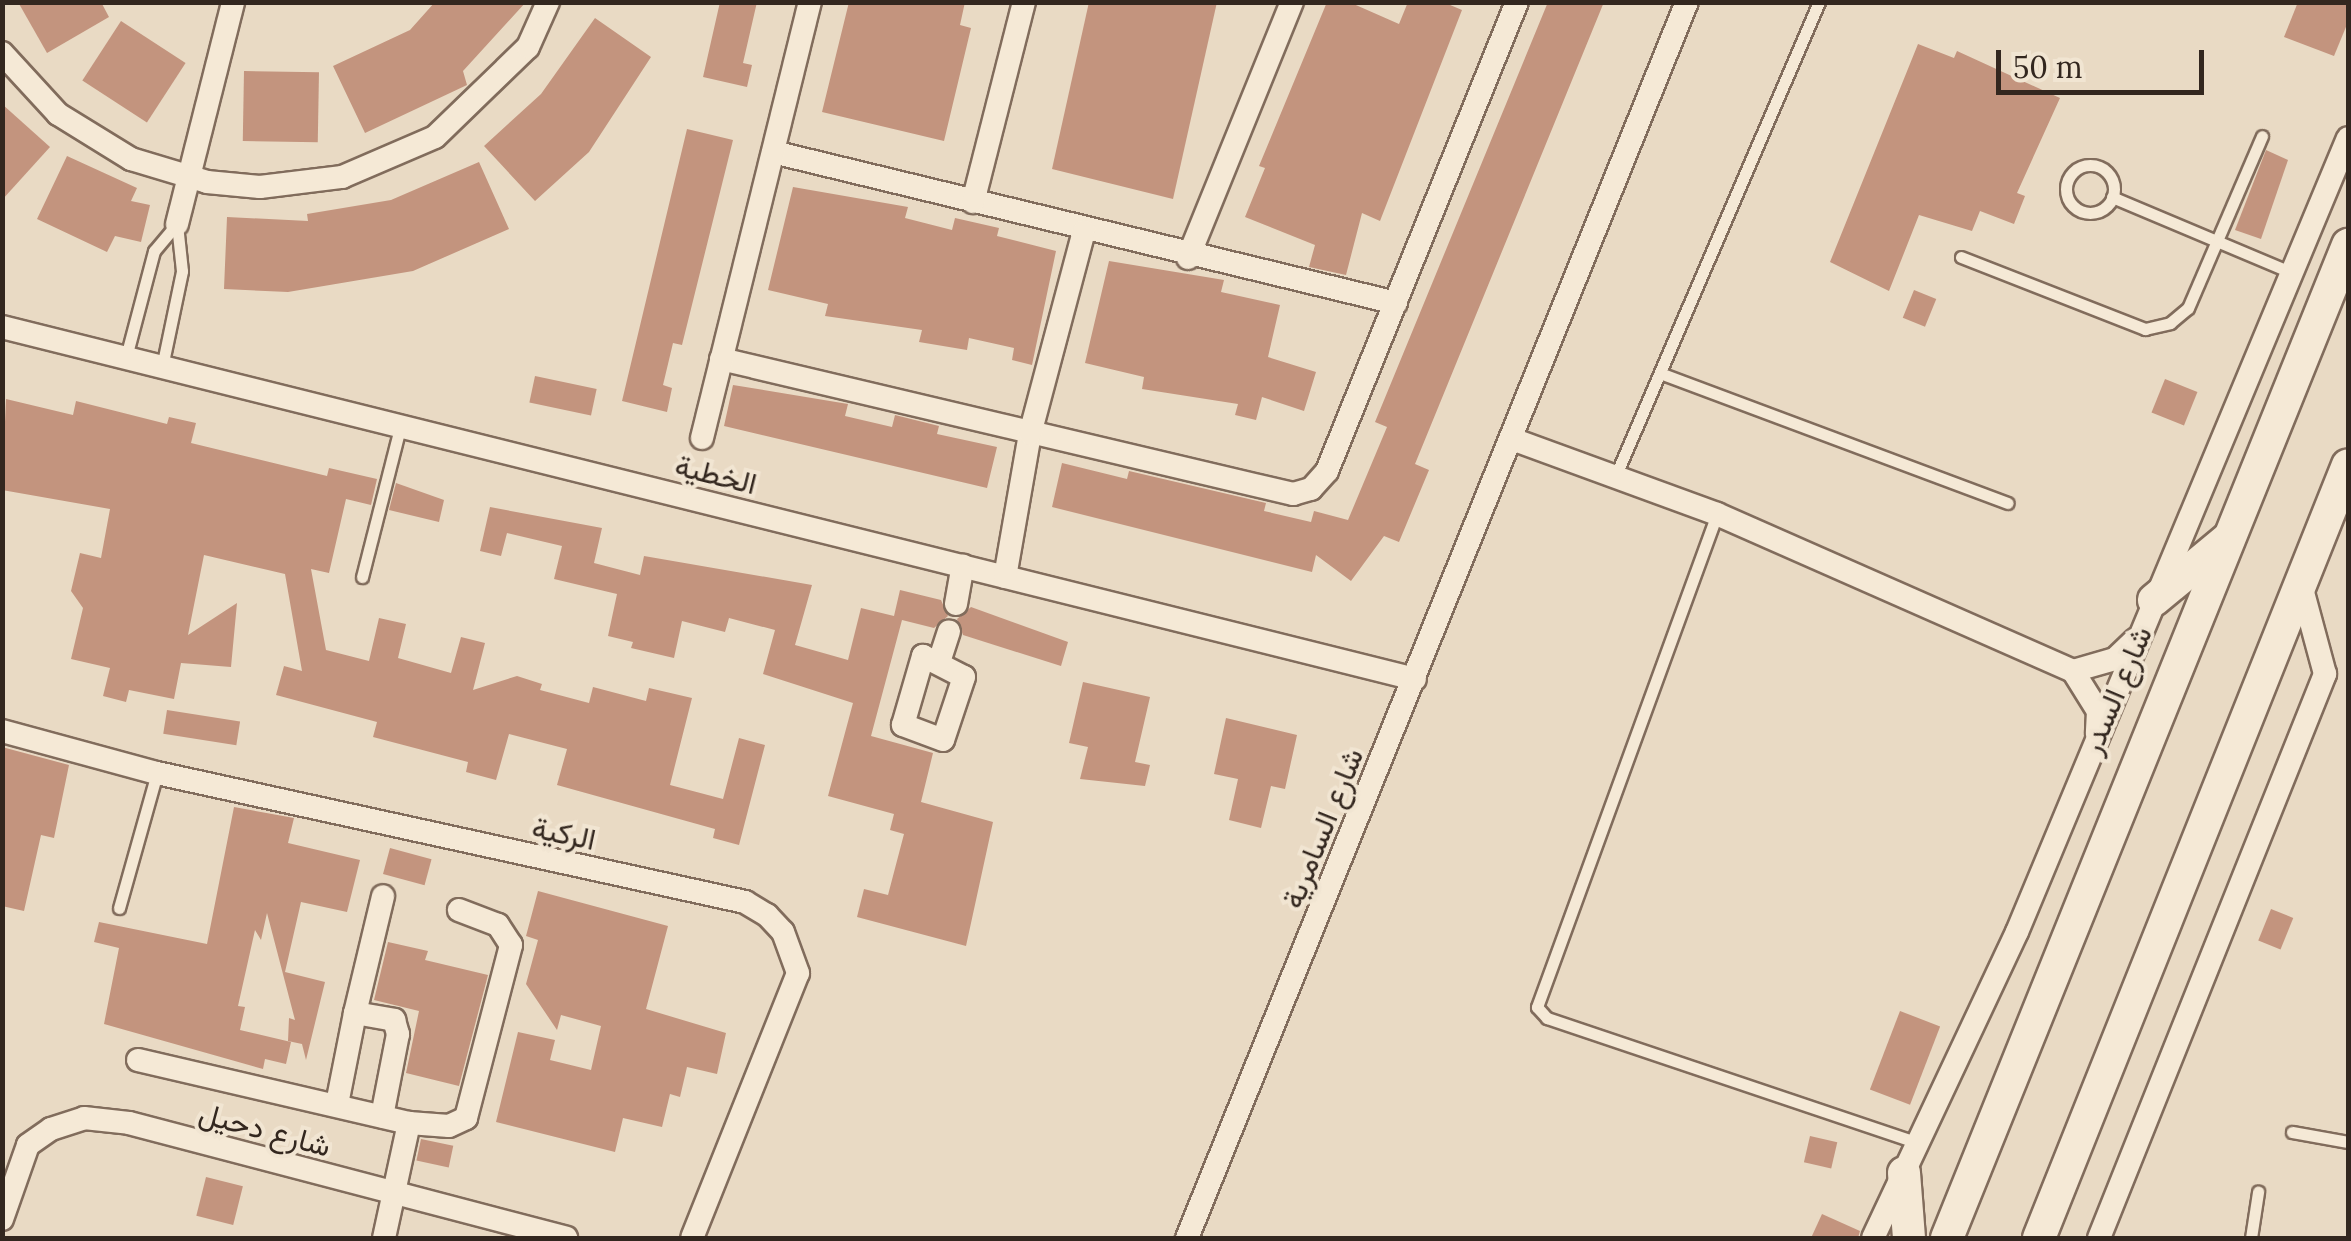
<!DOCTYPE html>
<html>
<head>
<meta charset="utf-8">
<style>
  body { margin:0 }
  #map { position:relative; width:2351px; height:1241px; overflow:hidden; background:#e9dac4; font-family:Lora,Vazirmatn,serif }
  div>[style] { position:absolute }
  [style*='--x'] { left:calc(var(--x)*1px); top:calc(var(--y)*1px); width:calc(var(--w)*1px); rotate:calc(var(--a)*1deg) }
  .building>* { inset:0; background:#c3947e; transform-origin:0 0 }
  .roads { filter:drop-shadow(2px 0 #816c5c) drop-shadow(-2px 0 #816c5c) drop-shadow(0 2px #816c5c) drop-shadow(0 -2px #816c5c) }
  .lane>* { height:11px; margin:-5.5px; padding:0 5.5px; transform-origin:5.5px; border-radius:5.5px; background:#f5e9d6 }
  .lane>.ring { margin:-5.5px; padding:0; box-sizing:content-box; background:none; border:11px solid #f5e9d6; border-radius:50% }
  .street>* { height:22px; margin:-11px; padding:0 11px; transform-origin:11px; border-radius:11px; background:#f5e9d6 }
  .secondary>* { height:32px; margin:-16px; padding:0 16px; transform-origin:16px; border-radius:16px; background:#f5e9d6 }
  span { translate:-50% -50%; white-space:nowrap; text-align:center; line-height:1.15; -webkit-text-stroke:8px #f1e5d2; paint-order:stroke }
  .street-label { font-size:30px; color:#33271f }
  .frame { position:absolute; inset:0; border:5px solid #33271f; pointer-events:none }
  .scale { position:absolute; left:1996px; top:50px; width:208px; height:45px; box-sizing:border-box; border:5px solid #33271f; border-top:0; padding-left:12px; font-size:30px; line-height:35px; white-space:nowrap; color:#33271f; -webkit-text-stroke:8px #f1e5d2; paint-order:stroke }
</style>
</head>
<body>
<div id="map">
  <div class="building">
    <i style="clip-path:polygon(18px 2px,101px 2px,109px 17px,47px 53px)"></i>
    <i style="clip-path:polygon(435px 2px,526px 2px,463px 71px,467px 85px,365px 133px,333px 66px,410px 30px)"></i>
    <i style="clip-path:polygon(720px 2px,757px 2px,743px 63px,752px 65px,747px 87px,703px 77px)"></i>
    <i style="clip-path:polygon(849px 2px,965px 2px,960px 25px,971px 28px,944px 141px,822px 112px)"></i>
    <i style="clip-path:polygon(1089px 2px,1217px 2px,1173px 199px,1052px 169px)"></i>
    <i style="clip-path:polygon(1327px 2px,1349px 2px,1399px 24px,1408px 2px,1443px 2px,1462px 10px,1380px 221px,1362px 213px,1346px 275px,1309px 267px,1315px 245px,1245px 217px,1265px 168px,1259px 166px)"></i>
    <i style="clip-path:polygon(1548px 2px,1604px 2px,1415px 464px,1429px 470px,1399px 542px,1384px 536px,1351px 581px,1316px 555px,1312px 572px,1052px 507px,1062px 463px,1127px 479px,1129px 471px,1266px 503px,1264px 511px,1311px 522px,1314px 511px,1348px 520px,1387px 427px,1375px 422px)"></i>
    <i style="clip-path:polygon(2298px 2px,2348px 2px,2348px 22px,2334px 56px,2284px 37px)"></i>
    <i style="clip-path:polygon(595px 18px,651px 57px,589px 152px,535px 201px,484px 146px,541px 94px)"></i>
    <i style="left:121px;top:21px;width:77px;height:71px;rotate:33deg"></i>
    <i style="clip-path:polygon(1918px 44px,1954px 58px,1957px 51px,2060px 98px,2017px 193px,2025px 196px,2014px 224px,1980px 211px,1972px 231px,1919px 215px,1889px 291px,1830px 262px)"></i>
    <i style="left:244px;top:71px;width:75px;height:70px;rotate:1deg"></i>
    <i style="clip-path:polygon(2px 104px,50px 147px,2px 200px)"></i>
    <i style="clip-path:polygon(687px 129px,733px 140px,682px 345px,673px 343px,663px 385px,672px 388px,667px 412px,622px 401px)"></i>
    <i style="clip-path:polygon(2266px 150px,2288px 160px,2261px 239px,2235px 230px)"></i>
    <i style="clip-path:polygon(67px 156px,137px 188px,131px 201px,150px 205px,141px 242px,115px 236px,107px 252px,37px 219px)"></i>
    <i style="clip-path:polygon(479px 162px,509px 229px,413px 271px,288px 292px,224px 289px,227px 217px,308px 221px,307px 214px,391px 200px)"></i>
    <i style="clip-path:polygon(793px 187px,908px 207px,905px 218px,952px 230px,955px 218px,999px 228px,997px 236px,1056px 251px,1032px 365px,1012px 360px,1014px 348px,969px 338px,967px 350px,919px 342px,922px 330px,825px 316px,828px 304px,768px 290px)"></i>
    <i style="clip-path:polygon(1109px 261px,1224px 280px,1221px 292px,1280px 305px,1268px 357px,1316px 372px,1304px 411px,1262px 397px,1256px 420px,1235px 415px,1238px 404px,1142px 389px,1144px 377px,1085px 363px)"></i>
    <i style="left:1914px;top:290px;width:24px;height:30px;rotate:22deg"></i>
    <i style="left:535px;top:376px;width:63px;height:27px;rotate:12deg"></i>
    <i style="left:2165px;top:379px;width:35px;height:36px;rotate:22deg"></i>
    <i style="clip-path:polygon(733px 385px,848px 404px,845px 416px,892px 427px,895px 415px,939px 426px,937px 434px,997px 447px,987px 488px,724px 426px)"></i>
    <i style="clip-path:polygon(6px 399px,73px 415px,76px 401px,167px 424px,169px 417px,196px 423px,191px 443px,327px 476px,329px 468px,377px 479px,371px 505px,346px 499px,329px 573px,311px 569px,326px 650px,369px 661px,379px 618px,406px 624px,398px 658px,451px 673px,461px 637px,485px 643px,473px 690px,517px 676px,542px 684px,540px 690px,589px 703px,593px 687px,646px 701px,649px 688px,692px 698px,670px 785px,723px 799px,739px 738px,765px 745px,739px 845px,713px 838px,715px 829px,557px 785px,567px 749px,509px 734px,496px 780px,466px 772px,468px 762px,373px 737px,377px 722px,276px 695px,284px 666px,302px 671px,285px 574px,204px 555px,188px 635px,237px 603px,231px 667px,181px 663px,174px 699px,129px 690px,126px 702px,103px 696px,110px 668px,71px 659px,83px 608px,71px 591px,80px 553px,101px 558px,110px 509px,2px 490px)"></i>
    <i style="clip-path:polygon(396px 483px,444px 500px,439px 522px,389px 510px)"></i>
    <i style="clip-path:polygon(490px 507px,602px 528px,594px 563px,640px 575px,644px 556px,812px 585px,795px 645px,848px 660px,861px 608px,894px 616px,900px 590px,941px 600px,948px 616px,934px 628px,902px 620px,871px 736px,933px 753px,921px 802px,993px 822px,966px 946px,857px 917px,864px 889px,888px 895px,904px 834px,890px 830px,894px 814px,828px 796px,853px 703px,763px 674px,775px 630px,729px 618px,725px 632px,682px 621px,674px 658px,631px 648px,633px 642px,608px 636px,617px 594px,554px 579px,562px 546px,507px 533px,501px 556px,480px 551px)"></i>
    <i style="clip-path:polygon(971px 607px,1068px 642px,1061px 666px,963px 635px,957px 619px)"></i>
    <i style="clip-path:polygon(1083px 682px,1150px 697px,1135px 762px,1150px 765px,1145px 786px,1080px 779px,1088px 747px,1069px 743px)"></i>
    <i style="left:167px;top:710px;width:74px;height:24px;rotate:9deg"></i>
    <i style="clip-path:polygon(1226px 718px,1297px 735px,1285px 789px,1271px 786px,1261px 828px,1229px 820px,1238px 779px,1214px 774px)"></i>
    <i style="clip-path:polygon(2px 747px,69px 765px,54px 838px,41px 835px,24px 911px,2px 906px)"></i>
    <i style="clip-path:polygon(234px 807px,294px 818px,288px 843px,360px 860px,347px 912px,301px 902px,285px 972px,325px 982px,306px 1060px,302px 1044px,288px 1041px,289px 1018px,295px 1020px,267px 913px,261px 940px,255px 930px,238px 1006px,245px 1007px,240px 1030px,291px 1042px,286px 1064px,265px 1059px,263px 1069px,104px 1024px,119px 948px,94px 942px,99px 922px,207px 944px)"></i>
    <i style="left:390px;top:848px;width:43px;height:27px;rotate:15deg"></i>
    <i style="clip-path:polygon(538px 891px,668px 926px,646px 1009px,726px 1033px,717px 1074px,687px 1067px,680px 1097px,670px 1094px,662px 1127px,623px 1118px,615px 1152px,496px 1122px,518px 1032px,555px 1040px,550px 1060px,591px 1070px,601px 1026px,561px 1015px,557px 1030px,526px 984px,538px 940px,526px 936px)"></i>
    <i style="left:2271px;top:909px;width:24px;height:34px;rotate:22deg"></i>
    <i style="clip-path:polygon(388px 942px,428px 951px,425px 960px,488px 975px,459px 1086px,406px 1073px,419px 1011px,374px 1000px)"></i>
    <i style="left:1900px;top:1011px;width:43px;height:84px;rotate:21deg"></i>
    <i style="left:1810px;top:1136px;width:28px;height:27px;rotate:13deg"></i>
    <i style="left:421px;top:1139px;width:33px;height:22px;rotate:12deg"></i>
    <i style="left:206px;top:1177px;width:38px;height:40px;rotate:14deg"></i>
    <i style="clip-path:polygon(1822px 1214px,1860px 1231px,1858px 1238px,1811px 1238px)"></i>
  </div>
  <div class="roads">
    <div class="lane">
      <i class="ring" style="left:2066px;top:165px;width:37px;height:37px"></i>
      <i style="--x:2112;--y:197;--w:196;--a:22.8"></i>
      <i style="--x:1961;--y:257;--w:198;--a:21.4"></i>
      <i style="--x:2145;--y:329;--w:26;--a:-13"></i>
      <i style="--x:2170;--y:323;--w:23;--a:-40"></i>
      <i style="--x:2188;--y:308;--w:187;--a:-66.7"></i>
      <i style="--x:126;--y:357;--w:110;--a:-75.2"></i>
      <i style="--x:154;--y:251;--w:35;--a:-50"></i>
      <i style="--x:162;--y:367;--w:98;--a:-78.2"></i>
      <i style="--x:182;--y:271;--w:47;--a:-96.1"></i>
      <i style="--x:1660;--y:373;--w:371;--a:20.5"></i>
      <i style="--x:1615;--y:477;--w:517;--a:-66.76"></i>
      <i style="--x:1717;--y:514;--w:525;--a:110.06"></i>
      <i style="--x:1537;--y:1007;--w:15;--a:48"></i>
      <i style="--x:1547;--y:1018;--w:391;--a:18.6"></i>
      <i style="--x:362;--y:577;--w:154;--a:-75.7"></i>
      <i style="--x:119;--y:908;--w:140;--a:-74.3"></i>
      <i style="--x:2292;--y:1132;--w:57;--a:10.1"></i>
      <i style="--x:2251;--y:1238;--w:47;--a:-81.3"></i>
    </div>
    <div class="street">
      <i style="--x:2;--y:53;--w:83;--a:47.4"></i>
      <i style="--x:58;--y:114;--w:86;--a:31.7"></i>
      <i style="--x:131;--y:159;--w:79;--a:16.8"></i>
      <i style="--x:207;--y:182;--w:53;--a:5.4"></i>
      <i style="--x:260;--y:187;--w:83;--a:-7"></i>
      <i style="--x:342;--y:177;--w:101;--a:-23.3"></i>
      <i style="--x:435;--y:137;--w:129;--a:-44.1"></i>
      <i style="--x:528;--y:47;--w:49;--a:-66"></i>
      <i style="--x:773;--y:152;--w:641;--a:13.62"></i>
      <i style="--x:973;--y:202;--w:206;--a:-75.7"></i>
      <i style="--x:177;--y:224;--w:229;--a:-75.8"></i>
      <i style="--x:1188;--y:258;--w:276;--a:-67.9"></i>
      <i style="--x:2;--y:327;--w:1456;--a:13.99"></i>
      <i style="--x:721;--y:359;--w:588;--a:13.28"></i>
      <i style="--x:1293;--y:494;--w:19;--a:-16"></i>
      <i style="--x:1311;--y:489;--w:24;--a:-48"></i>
      <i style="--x:1327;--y:471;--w:506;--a:-67.95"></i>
      <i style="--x:702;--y:438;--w:449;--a:-76.1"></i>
      <i style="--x:1512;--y:439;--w:218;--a:20.1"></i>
      <i style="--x:1717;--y:514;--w:389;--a:23.8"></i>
      <i style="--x:2073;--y:671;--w:47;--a:58"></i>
      <i style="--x:2098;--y:711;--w:22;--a:93"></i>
      <i style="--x:1005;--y:577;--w:145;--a:-80.1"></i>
      <i style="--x:1030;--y:434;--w:210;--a:-75.1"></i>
      <i style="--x:956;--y:604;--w:39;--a:-80"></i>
      <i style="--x:923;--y:656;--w:46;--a:27.1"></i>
      <i style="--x:964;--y:677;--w:66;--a:108.4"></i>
      <i style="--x:943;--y:740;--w:43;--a:-159.4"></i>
      <i style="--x:903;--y:725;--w:72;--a:-73.8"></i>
      <i style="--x:940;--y:659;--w:29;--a:-72"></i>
      <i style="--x:2073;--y:671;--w:44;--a:-15.9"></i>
      <i style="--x:2115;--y:659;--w:28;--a:-44"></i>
      <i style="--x:2;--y:731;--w:161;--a:15.2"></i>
      <i style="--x:157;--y:773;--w:602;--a:12.37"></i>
      <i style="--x:745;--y:902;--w:26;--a:31"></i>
      <i style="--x:767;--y:915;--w:23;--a:47"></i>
      <i style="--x:783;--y:932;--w:44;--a:69.9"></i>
      <i style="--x:798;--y:973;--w:285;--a:111.8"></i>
      <i style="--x:355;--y:1013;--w:120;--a:-76.5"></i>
      <i style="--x:138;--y:1060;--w:278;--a:13.1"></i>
      <i style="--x:337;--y:1104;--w:93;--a:-78.8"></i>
      <i style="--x:355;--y:1013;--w:40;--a:10"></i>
      <i style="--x:394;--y:1020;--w:15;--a:74"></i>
      <i style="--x:398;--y:1034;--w:84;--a:101"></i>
      <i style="--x:2;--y:1219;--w:78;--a:-70.6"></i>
      <i style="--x:28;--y:1145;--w:28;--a:-35"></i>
      <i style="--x:51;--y:1129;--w:35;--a:-18"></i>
      <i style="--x:84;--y:1118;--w:45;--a:6.3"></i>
      <i style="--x:129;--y:1123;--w:452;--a:14.7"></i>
      <i style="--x:384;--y:1238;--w:118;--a:-77.7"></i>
      <i style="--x:409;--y:1123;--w:40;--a:4.3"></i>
      <i style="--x:449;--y:1126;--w:19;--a:-25"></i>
      <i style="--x:466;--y:1118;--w:179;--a:-75.4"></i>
      <i style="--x:511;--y:945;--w:24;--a:-123"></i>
      <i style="--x:498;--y:925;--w:42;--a:-159"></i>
      <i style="--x:1187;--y:1238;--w:1333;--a:-67.98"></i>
      <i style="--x:1873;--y:1238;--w:338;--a:-64.8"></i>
      <i style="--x:2017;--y:932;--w:860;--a:-67.37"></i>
      <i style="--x:2099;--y:1238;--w:608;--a:-68.16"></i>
      <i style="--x:2325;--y:674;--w:92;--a:-105.1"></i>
    </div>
    <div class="secondary">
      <i style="--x:2154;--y:600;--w:97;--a:-39.6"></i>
      <i style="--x:1904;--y:1173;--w:65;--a:85.6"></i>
      <i style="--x:1947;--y:1238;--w:1071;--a:-68.01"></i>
      <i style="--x:2039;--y:1238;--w:832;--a:-68.21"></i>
    </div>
  </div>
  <div class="street-label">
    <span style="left:716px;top:474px;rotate:14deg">الخطية</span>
    <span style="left:2116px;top:690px;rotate:-67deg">شارع السدر</span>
    <span style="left:1322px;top:828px;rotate:-68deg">شارع السامرية</span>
    <span style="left:564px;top:833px;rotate:12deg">الركية</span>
    <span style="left:265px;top:1129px;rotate:15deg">شارع دحيل</span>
  </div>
  <div class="frame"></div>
  <div class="scale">50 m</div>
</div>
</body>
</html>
